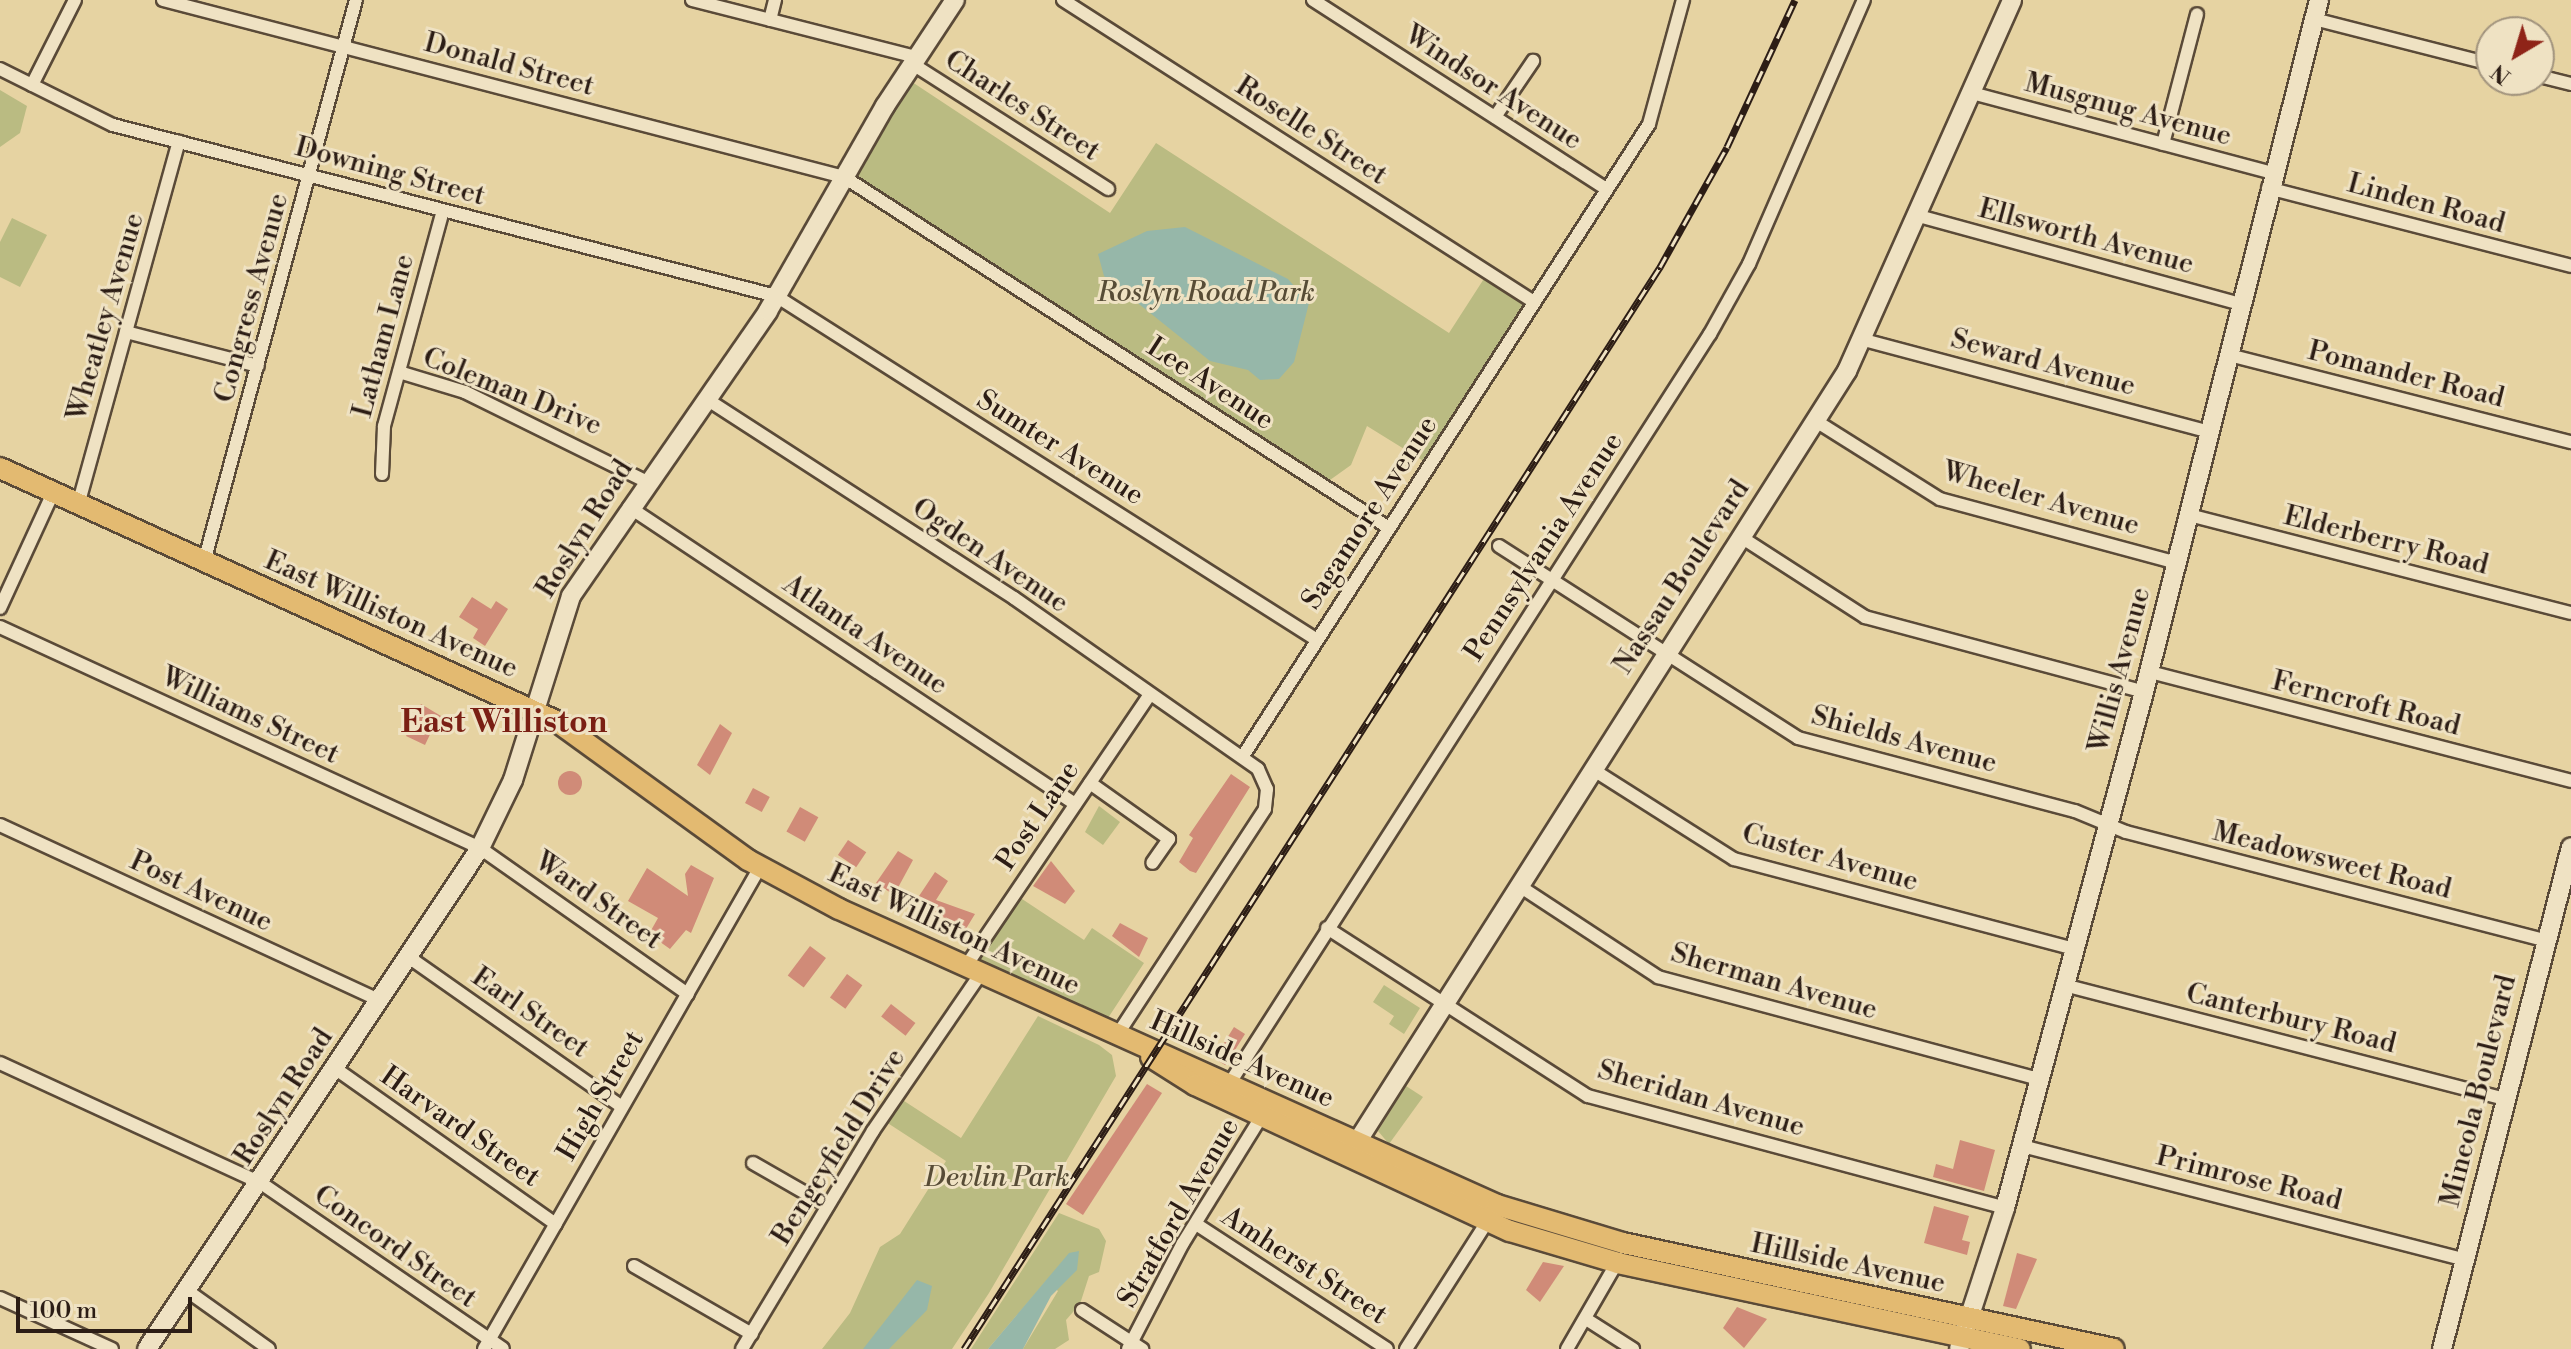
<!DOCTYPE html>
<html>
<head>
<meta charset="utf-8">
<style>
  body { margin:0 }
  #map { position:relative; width:2571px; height:1349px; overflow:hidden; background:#e6d3a2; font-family:"Libre Bodoni",serif }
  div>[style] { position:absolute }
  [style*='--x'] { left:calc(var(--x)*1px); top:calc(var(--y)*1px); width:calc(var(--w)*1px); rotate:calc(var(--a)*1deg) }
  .green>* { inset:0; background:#babb82 }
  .water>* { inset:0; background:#96b7a9 }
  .building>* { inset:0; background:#d08b78; transform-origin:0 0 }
  .round { border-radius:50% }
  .roads { filter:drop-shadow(2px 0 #5a4a38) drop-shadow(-2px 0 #5a4a38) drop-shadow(0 2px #5a4a38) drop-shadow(0 -2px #5a4a38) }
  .street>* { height:12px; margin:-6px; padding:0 6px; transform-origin:6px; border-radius:6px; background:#efe2c3 }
  .secondary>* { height:18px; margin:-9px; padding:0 9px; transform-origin:9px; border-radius:9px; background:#efe2c3 }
  .primary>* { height:20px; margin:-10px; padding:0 10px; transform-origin:10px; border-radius:10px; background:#e3ba71 }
  .rail>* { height:7px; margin-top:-3.5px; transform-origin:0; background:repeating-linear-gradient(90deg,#efe2c3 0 12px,#2c1d15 0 24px); box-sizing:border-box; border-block:2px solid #2c1d15 }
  span { translate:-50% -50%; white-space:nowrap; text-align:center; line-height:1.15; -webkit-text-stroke:6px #efe2c3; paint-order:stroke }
  .street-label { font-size:28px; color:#2c1d15 }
  .park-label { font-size:28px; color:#574c36; font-style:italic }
  .quarter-label { font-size:32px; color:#7a1f14; font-weight:700 }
  .north { position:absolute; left:2475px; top:16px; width:80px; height:80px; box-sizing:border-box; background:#efe2c3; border:2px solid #a1937d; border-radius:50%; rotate:218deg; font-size:22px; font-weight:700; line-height:32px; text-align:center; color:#2c1d15 }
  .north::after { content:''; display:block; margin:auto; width:28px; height:36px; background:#8f2418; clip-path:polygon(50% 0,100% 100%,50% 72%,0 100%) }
  .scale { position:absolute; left:16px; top:1297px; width:176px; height:36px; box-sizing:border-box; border:4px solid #2c1d15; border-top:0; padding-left:10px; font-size:24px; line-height:28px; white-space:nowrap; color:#2c1d15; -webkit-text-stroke:6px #efe2c3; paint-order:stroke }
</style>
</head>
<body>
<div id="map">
  <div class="green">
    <i style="clip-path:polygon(903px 76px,1110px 213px,1156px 143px,1449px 333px,1487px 274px,1532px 302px,1430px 465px,1367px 426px,1351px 465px,1323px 485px,845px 177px)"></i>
    <i style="clip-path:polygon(0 90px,27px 106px,20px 133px,0 147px)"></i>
    <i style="clip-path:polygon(12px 218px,47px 235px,20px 287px,0 277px,0 242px)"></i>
    <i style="clip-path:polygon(1099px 806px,1120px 822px,1103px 845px,1085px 832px)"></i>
    <i style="clip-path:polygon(1016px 895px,1084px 940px,1092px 928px,1144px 963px,1108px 1018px,973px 960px)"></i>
    <i style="clip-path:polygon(1384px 985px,1420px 1008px,1404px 1034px,1389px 1024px,1394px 1016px,1373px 1002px)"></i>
    <i style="clip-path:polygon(1038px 1016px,1099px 1045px,1112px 1055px,1116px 1076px,989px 1293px,952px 1349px,822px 1349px,850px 1313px,880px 1247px,900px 1234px,946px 1161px,883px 1120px,898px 1097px,961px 1138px)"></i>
    <i style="clip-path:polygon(1406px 1086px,1423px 1097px,1389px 1144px,1378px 1131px)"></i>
    <i style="clip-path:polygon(1059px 1213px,1099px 1229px,1106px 1241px,1099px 1272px,1089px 1276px,1080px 1304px,1066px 1320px,1069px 1340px,1055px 1349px,1023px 1349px,1058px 1291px,1046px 1281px,988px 1349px,971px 1349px)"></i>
  </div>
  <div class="water">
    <i style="clip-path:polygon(1185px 227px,1288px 279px,1309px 303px,1294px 362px,1279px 379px,1260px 380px,1248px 370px,1210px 361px,1104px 276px,1098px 254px,1147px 231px)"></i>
    <i style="clip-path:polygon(1079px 1251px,1077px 1270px,1051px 1296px,1023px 1349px,988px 1349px,1069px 1253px)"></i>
    <i style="clip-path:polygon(917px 1280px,932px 1286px,927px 1310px,889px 1349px,863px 1349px)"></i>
  </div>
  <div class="building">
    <i style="clip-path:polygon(472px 597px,491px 609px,496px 601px,508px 609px,485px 646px,473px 638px,478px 629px,459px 617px)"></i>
    <i style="clip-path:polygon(421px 704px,446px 719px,441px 729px,434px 726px,425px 745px,406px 736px)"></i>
    <i style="clip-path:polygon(720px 724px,732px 733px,710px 775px,697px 765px)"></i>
    <i class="round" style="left:558px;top:771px;width:24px;height:24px"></i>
    <i style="clip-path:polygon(1231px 774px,1250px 787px,1196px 873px,1190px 871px,1179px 862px,1193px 838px,1189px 835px)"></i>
    <i style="left:753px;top:788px;width:19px;height:17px;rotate:28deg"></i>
    <i style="left:800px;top:807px;width:21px;height:28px;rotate:29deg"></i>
    <i style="left:848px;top:840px;width:22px;height:18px;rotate:34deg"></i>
    <i style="clip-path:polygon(898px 851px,913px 860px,894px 895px,876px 883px)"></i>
    <i style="clip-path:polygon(1051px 861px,1075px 891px,1065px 904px,1033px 886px)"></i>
    <i style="clip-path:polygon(691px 865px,714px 878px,691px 933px,686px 930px,670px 949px,649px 934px,658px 918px,628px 901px,647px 868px,688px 896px,685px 874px)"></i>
    <i style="clip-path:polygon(935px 872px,948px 881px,936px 900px,975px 914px,964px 932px,917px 899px)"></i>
    <i style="clip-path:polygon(1120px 923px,1148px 938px,1139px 957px,1112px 936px)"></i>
    <i style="left:810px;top:946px;width:20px;height:37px;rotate:37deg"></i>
    <i style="left:847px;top:974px;width:19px;height:29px;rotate:36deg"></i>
    <i style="left:891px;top:1004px;width:31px;height:16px;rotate:38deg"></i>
    <i style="left:1234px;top:1027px;width:13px;height:37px;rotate:32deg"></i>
    <i style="clip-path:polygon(1147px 1084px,1162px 1093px,1083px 1215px,1066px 1204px)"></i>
    <i style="clip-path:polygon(1960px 1140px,1995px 1150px,1984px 1191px,1933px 1177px,1936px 1164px,1953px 1169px)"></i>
    <i style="clip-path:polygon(1934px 1206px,1969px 1216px,1962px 1240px,1970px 1242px,1967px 1255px,1924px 1243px)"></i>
    <i style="clip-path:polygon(2017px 1253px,2037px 1259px,2016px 1309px,2003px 1306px)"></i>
    <i style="clip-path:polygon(1543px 1262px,1564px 1266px,1540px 1302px,1526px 1290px)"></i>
    <i style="clip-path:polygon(1737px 1307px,1767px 1319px,1744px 1348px,1723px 1328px)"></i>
  </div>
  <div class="roads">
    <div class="street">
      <i style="--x:163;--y:0;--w:704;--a:14.57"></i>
      <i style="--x:844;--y:177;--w:648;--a:32.78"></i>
      <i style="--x:692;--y:0;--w:230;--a:14.3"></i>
      <i style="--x:1063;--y:0;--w:560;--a:32.67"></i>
      <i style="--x:1313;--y:0;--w:349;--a:32.8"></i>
      <i style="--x:2314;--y:19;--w:183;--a:14.3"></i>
      <i style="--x:770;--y:20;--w:21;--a:-76"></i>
      <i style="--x:911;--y:63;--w:234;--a:32.6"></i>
      <i style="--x:0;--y:69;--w:126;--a:26.4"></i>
      <i style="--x:113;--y:125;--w:685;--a:14.46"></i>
      <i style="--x:776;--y:296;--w:641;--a:32.45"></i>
      <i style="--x:2539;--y:76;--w:33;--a:14"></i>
      <i style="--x:32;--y:85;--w:95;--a:-63.2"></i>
      <i style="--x:1972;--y:93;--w:310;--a:14.9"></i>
      <i style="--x:1495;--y:117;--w:68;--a:-55.8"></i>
      <i style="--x:2163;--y:144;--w:134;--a:-75.3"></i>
      <i style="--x:2268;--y:188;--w:313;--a:14.4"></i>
      <i style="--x:1919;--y:216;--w:334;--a:15.3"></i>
      <i style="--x:126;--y:332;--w:136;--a:14.4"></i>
      <i style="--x:1864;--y:340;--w:358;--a:14.9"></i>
      <i style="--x:2229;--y:355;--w:353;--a:14.3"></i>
      <i style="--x:399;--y:372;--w:69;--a:16.9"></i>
      <i style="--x:465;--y:392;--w:203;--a:26.3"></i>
      <i style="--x:708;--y:400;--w:364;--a:32.9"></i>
      <i style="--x:1014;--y:598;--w:298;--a:35"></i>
      <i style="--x:1258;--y:769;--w:22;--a:66"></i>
      <i style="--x:1267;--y:789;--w:20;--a:96"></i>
      <i style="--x:1265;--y:809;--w:270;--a:123.2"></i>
      <i style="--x:1816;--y:421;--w:146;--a:32.2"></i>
      <i style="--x:1940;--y:499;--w:245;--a:15.1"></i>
      <i style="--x:382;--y:474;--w:48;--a:-87.6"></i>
      <i style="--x:384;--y:426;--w:223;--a:-74.7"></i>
      <i style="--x:78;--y:505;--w:377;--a:-74.5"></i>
      <i style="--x:629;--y:507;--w:536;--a:33.66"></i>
      <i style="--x:2189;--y:515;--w:394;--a:14.4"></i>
      <i style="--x:1741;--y:537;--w:148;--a:32.8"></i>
      <i style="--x:1865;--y:617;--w:289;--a:15"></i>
      <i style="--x:1499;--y:546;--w:355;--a:32.7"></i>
      <i style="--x:1798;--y:738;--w:286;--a:14.8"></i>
      <i style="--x:2075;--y:811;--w:55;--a:22.4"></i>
      <i style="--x:2126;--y:832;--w:435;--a:14.5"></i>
      <i style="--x:204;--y:562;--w:582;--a:-74.87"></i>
      <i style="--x:0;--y:608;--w:127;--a:-65.3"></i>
      <i style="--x:0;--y:627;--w:528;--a:24.72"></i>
      <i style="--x:480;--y:848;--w:254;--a:35.1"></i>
      <i style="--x:2150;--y:672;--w:435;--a:14.5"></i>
      <i style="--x:1243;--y:756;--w:751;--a:-57.28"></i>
      <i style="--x:1649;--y:124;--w:129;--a:-74.7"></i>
      <i style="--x:1592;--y:769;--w:168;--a:32.4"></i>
      <i style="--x:1734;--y:859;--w:352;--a:14.8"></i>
      <i style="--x:1090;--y:783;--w:97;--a:35.3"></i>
      <i style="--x:1169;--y:839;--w:29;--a:125"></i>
      <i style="--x:0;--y:825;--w:420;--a:24.8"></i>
      <i style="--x:1518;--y:885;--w:168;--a:33.3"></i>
      <i style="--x:1658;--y:977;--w:394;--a:15"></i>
      <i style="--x:1327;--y:928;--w:310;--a:32.8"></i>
      <i style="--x:1588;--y:1096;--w:432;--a:15"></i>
      <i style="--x:410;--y:958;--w:259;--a:35.1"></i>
      <i style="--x:966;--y:966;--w:328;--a:-55.9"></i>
      <i style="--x:2064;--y:985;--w:456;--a:14.5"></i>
      <i style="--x:0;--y:1063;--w:287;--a:24.7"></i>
      <i style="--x:261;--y:1183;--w:293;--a:34.4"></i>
      <i style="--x:336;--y:1069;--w:269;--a:35.2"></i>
      <i style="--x:1226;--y:1089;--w:897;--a:-57.34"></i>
      <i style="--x:1710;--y:334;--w:80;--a:-60.9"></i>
      <i style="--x:1749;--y:264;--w:288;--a:-66.5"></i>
      <i style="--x:2022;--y:1146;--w:457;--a:14.4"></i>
      <i style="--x:753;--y:1163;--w:86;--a:29.8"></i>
      <i style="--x:1196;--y:1224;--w:228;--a:33.2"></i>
      <i style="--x:634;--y:1266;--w:136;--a:30"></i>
      <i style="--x:189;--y:1292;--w:98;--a:35.5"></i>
      <i style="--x:0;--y:1298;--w:123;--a:24.5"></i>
      <i style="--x:1082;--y:1310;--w:72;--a:33"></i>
      <i style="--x:1586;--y:1319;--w:56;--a:32.6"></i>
      <i style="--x:484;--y:1349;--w:555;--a:-60.2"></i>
      <i style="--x:742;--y:1349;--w:254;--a:-59"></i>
      <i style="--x:873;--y:1131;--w:191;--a:-55.6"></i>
      <i style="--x:1128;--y:1349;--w:119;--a:-62.6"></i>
      <i style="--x:1183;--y:1243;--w:155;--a:-58.2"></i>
      <i style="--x:1406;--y:1349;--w:156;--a:-57.5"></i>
      <i style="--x:1567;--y:1349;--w:104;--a:-60"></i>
    </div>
    <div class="secondary">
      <i style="--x:1350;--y:1153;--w:927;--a:-57.56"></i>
      <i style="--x:1847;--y:371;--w:406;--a:-66"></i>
      <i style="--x:147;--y:1349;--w:602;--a:-56.39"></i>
      <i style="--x:480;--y:848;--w:76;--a:-64.1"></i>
      <i style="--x:513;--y:780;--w:193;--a:-72.5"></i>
      <i style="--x:571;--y:596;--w:346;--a:-55.3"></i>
      <i style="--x:768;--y:311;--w:236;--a:-60.3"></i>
      <i style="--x:885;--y:106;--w:127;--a:-56.6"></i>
      <i style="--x:1959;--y:1349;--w:148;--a:-71.9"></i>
      <i style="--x:2005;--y:1208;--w:534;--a:-74.92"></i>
      <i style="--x:2144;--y:692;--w:714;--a:-75.81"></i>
      <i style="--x:2442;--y:1349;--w:518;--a:-75.59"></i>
    </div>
    <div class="primary">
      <i style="--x:0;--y:468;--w:611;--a:24.47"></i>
      <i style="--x:556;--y:721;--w:237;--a:35.9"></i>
      <i style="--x:748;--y:860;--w:103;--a:28.3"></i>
      <i style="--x:839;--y:909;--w:722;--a:24.22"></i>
      <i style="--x:1497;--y:1205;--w:132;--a:16.8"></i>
      <i style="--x:1623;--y:1243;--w:502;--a:12.18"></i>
      <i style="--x:1151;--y:1057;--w:52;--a:32.5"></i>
      <i style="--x:1195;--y:1085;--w:347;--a:24.9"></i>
      <i style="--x:1510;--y:1231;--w:113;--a:16.5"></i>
      <i style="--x:1618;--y:1263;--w:411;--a:12.1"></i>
    </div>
  </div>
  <div class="rail">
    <i style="--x:964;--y:1349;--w:1287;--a:-57.25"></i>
    <i style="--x:1660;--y:267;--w:137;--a:-60.8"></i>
    <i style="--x:1727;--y:147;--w:162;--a:-65.2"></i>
  </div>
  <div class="street-label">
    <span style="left:509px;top:65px;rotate:15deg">Donald Street</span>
    <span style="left:1493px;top:88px;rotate:33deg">Windsor Avenue</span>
    <span style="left:1022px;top:106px;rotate:33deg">Charles Street</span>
    <span style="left:2128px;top:110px;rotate:15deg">Musgnug Avenue</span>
    <span style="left:1311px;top:131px;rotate:33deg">Roselle Street</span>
    <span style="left:390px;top:172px;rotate:15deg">Downing Street</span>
    <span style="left:2426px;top:204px;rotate:15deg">Linden Road</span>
    <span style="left:2086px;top:237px;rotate:15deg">Ellsworth Avenue</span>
    <span style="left:252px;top:298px;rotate:-75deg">Congress Avenue</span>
    <span style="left:106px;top:317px;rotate:-74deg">Wheatley Avenue</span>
    <span style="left:384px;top:336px;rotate:-75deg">Latham Lane</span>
    <span style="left:2043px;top:363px;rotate:15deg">Seward Avenue</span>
    <span style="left:2406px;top:375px;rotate:14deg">Pomander Road</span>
    <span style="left:1210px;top:384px;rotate:33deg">Lee Avenue</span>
    <span style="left:512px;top:392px;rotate:22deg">Coleman Drive</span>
    <span style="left:1060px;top:448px;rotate:32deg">Sumter Avenue</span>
    <span style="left:2041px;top:499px;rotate:16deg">Wheeler Avenue</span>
    <span style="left:1370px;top:513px;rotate:-57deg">Sagamore Avenue</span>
    <span style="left:585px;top:529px;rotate:-58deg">Roslyn Road</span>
    <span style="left:2386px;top:541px;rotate:14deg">Elderberry Road</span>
    <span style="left:1544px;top:547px;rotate:-57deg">Pennsylvania Avenue</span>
    <span style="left:990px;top:556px;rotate:34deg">Ogden Avenue</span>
    <span style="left:1682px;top:577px;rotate:-57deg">Nassau Boulevard</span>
    <span style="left:391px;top:615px;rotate:24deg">East Williston Avenue</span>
    <span style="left:865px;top:635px;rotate:34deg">Atlanta Avenue</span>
    <span style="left:2120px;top:670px;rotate:-75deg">Willis Avenue</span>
    <span style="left:2366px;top:704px;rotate:14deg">Ferncroft Road</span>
    <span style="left:250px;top:716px;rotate:25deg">Williams Street</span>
    <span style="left:1904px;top:740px;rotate:15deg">Shields Avenue</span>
    <span style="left:1038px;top:816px;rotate:-56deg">Post Lane</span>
    <span style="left:1830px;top:858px;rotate:16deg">Custer Avenue</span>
    <span style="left:2332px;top:861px;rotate:14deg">Meadowsweet Road</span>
    <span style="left:201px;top:892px;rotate:25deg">Post Avenue</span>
    <span style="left:598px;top:901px;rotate:35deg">Ward Street</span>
    <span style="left:954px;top:930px;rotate:25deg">East Williston Avenue</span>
    <span style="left:1774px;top:982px;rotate:16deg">Sherman Avenue</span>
    <span style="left:530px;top:1013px;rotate:35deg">Earl Street</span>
    <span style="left:2291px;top:1019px;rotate:14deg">Canterbury Road</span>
    <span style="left:1242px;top:1060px;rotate:24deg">Hillside Avenue</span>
    <span style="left:2479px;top:1091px;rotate:-76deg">Mineola Boulevard</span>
    <span style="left:601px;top:1096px;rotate:-60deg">High Street</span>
    <span style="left:284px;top:1097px;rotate:-57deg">Roslyn Road</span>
    <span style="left:1701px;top:1099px;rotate:16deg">Sheridan Avenue</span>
    <span style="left:460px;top:1127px;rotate:35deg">Harvard Street</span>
    <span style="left:839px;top:1147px;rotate:-58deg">Bengeyfield Drive</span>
    <span style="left:2249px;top:1179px;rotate:14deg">Primrose Road</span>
    <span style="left:1179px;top:1213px;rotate:-60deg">Stratford Avenue</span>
    <span style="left:395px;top:1247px;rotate:35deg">Concord Street</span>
    <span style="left:1848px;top:1264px;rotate:12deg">Hillside Avenue</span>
    <span style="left:1304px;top:1266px;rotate:33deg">Amherst Street</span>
  </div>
  <div class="park-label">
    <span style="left:1206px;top:293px">Roslyn Road Park</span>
    <span style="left:997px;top:1178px">Devlin Park</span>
  </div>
  <div class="quarter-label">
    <span style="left:504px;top:722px">East Williston</span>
  </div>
  <div class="north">N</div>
  <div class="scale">100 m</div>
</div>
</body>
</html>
